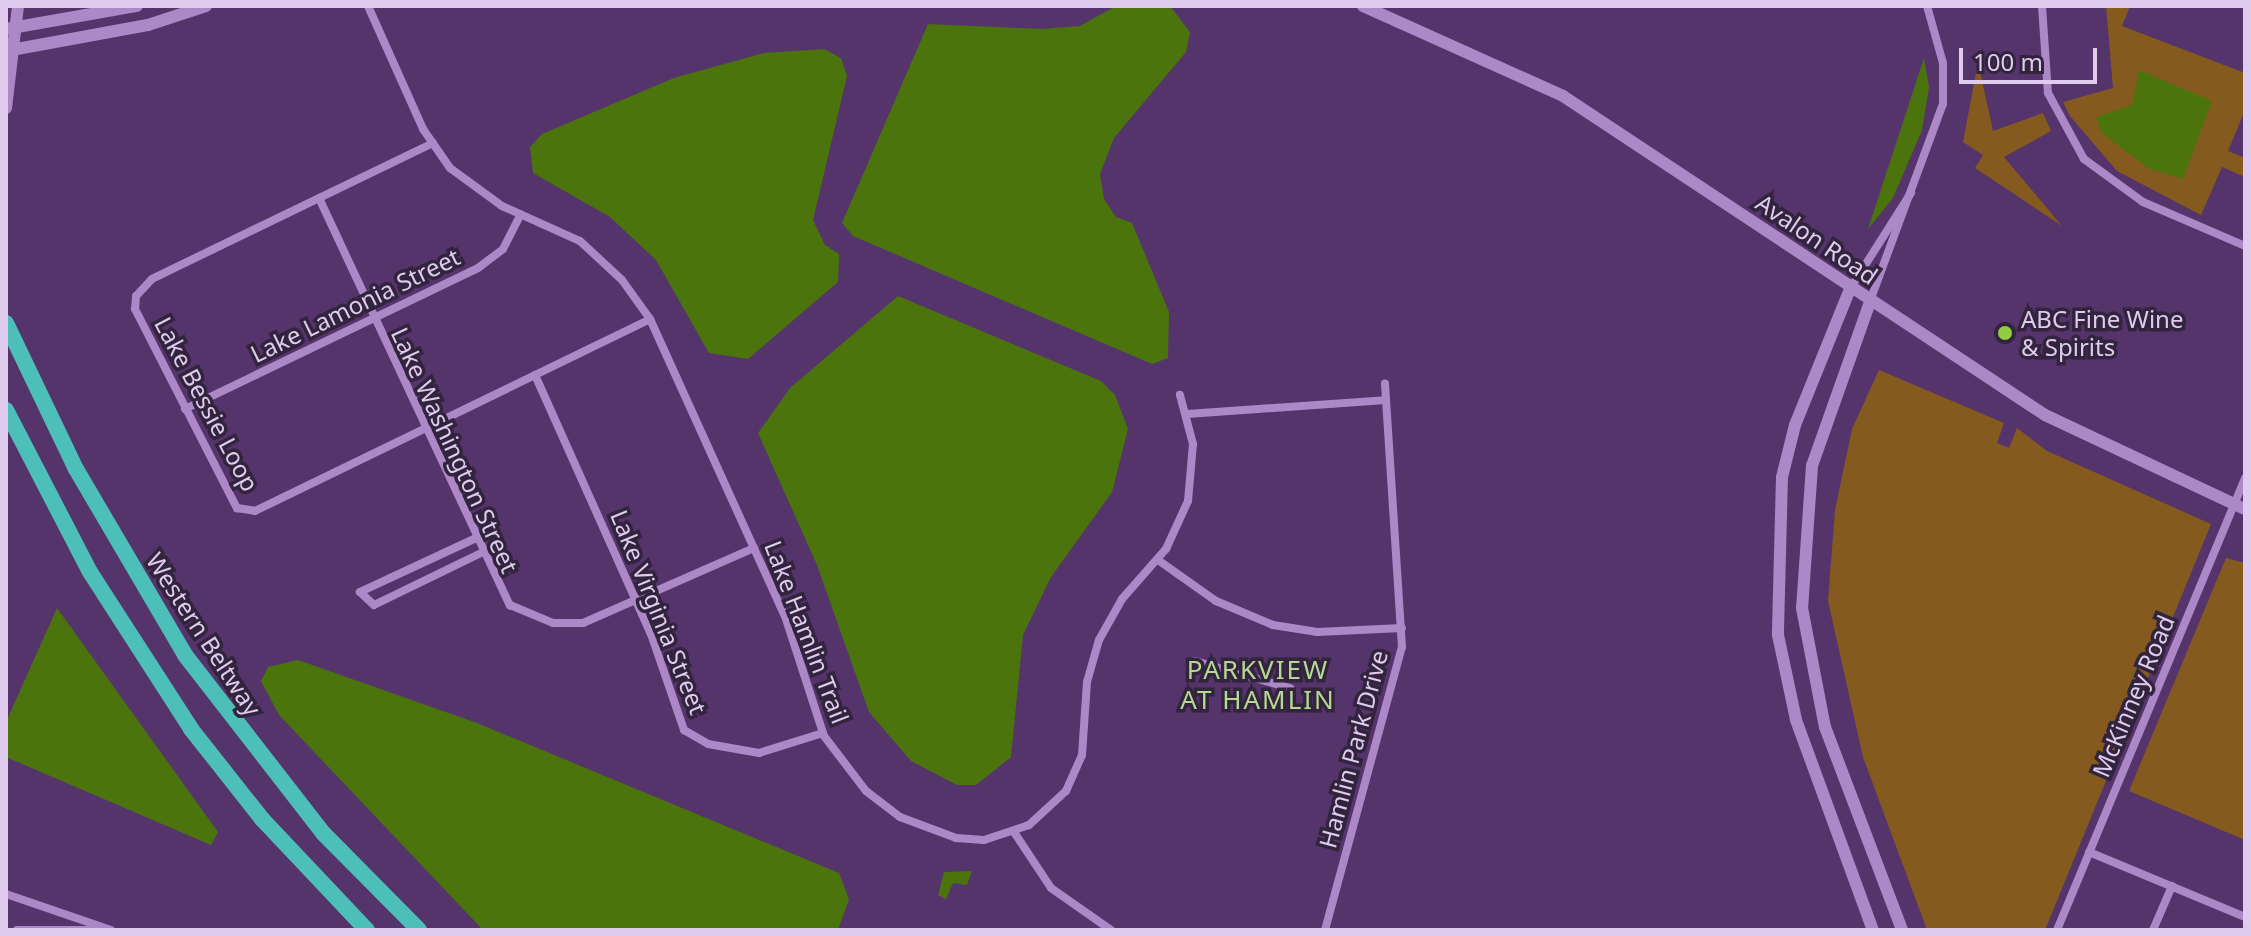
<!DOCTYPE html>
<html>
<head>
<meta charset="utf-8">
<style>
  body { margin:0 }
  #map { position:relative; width:2251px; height:936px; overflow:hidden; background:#55346c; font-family:"Noto Sans",sans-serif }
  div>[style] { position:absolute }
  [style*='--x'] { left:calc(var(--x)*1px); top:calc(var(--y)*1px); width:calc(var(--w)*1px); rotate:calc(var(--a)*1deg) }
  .green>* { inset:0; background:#855a1f }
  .water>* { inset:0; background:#4b740c }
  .street>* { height:8px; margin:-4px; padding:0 4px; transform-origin:4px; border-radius:4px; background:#ac88c7 }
  .secondary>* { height:12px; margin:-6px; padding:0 6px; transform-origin:6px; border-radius:6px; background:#ac88c7 }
  .highway>* { height:16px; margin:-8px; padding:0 8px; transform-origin:8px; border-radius:8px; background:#4dbfb9 }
  .dots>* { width:22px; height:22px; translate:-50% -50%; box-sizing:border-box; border:4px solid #33243e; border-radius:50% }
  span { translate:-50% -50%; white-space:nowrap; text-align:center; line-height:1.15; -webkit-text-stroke:7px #33243e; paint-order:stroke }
  .street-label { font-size:24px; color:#decbed }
  .poi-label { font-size:24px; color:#decbed }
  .left { translate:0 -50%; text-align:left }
  .neighbourhood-label { font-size:26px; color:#b5d993; letter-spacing:2px }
  .frame { position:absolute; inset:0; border:8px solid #decbed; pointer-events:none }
  .scale { position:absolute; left:1959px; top:48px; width:138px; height:36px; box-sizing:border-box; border:4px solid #decbed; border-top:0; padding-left:10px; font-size:24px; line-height:28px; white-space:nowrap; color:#decbed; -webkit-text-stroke:6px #33243e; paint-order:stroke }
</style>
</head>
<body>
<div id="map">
  <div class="green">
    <i style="clip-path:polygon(2106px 6px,2130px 6px,2122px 26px,2245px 73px,2245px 110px,2228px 151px,2245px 158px,2245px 177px,2222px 167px,2201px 215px,2117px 171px,2070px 116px,2063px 102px,2113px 88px)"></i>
    <i style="clip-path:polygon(1978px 62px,1993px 131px,2043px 113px,2051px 131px,2004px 157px,2062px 226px,1975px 168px,1983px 155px,1963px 142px)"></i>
    <i style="clip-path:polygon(1879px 370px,2004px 423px,1997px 443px,2009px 448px,2017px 428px,2047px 451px,2211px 524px,2045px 930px,1927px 930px,1863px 757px,1828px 601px,1835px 510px,1852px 429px)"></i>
    <i style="clip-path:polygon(2226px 558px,2245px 563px,2245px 840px,2129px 791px)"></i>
  </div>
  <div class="water">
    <i style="clip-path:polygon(1116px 6px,1170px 6px,1190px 32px,1186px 52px,1114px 138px,1100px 174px,1104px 199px,1116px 217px,1132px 223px,1169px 312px,1168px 358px,1152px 364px,853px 236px,842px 223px,928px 24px,1042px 29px,1080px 26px)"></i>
    <i style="clip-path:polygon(824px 49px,841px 58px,847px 76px,813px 220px,825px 245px,839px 254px,838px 282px,748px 359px,709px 353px,656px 260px,610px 217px,533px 173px,530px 147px,542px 134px,674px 78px,764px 53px)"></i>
    <i style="clip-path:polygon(1924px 58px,1929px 87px,1922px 130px,1893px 198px,1868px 229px)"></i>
    <i style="clip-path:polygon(2139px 70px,2212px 101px,2183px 179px,2148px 168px,2102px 133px,2096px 117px,2132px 105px)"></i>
    <i style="clip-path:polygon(898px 296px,1101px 381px,1115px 395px,1128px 429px,1112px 492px,1051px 577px,1023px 635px,1011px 757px,976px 785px,957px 785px,911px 761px,869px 712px,817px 565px,758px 433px,790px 388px)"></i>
    <i style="clip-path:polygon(57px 608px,218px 832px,211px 845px,6px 757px,6px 722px)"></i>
    <i style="clip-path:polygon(298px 660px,477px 723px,839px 873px,849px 899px,838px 930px,483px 930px,279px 715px,261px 681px,268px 667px)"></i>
    <i style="clip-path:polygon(972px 871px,967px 885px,953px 883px,946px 899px,938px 895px,944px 872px)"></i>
  </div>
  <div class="street">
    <i style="--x:368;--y:6;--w:135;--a:65.9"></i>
    <i style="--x:423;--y:129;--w:47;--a:55.3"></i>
    <i style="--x:450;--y:168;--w:64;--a:36.2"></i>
    <i style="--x:502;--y:206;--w:85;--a:24.2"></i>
    <i style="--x:580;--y:241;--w:57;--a:42.9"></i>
    <i style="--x:622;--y:280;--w:48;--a:54.3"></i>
    <i style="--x:650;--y:319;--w:326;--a:65.6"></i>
    <i style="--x:785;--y:616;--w:126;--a:72"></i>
    <i style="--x:824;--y:736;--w:69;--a:52.6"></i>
    <i style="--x:866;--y:791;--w:43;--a:37.4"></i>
    <i style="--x:900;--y:817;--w:60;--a:20.6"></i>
    <i style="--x:956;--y:838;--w:28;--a:4"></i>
    <i style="--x:984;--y:840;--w:47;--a:-18.4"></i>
    <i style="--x:1029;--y:825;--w:50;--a:-42.6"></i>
    <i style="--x:1066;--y:791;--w:39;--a:-66"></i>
    <i style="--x:1082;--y:755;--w:73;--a:-86.1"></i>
    <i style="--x:1087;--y:682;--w:44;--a:-74.1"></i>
    <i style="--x:1099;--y:640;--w:47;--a:-60.7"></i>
    <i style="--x:1122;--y:599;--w:67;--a:-48.7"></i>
    <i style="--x:1166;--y:549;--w:53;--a:-65.4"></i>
    <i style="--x:1188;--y:501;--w:57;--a:-85"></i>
    <i style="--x:1193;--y:444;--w:51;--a:-104.9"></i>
    <i style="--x:2042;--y:6;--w:87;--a:86.1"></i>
    <i style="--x:2048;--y:93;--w:75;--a:61.4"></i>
    <i style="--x:2084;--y:159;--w:73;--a:36.1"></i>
    <i style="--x:2143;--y:202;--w:111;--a:23.3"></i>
    <i style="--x:433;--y:143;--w:312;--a:154.2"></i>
    <i style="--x:152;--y:279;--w:23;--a:133"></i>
    <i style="--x:136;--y:296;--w:13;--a:94"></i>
    <i style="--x:135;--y:309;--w:224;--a:62.9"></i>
    <i style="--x:237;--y:508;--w:18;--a:9"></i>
    <i style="--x:255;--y:511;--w:439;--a:-25.9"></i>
    <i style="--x:319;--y:198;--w:450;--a:64.9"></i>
    <i style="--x:510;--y:605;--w:47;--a:22.7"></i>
    <i style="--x:553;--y:623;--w:30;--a:0"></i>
    <i style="--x:583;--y:623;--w:187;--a:-23.7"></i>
    <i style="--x:1850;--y:289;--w:114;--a:-57.6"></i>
    <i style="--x:1870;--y:301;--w:210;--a:-69.7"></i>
    <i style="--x:1943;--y:104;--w:41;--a:-90"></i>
    <i style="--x:1943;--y:63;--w:59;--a:-105.7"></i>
    <i style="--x:535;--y:375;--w:284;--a:65.9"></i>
    <i style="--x:651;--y:634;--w:102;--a:71"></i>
    <i style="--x:684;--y:730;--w:28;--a:30"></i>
    <i style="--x:708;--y:744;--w:52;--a:10"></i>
    <i style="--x:759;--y:753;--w:67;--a:-17.4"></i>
    <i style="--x:185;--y:409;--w:325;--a:-25.7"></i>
    <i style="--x:478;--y:268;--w:31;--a:-37"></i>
    <i style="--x:503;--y:249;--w:39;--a:-63"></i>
    <i style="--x:1187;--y:414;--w:199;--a:-4"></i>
    <i style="--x:474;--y:539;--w:126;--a:155.1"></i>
    <i style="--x:360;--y:592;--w:19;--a:43"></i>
    <i style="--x:374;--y:605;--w:119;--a:-25.9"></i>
    <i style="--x:1158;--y:560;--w:71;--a:35.3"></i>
    <i style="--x:1216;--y:601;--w:62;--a:22.8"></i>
    <i style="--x:1273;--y:625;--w:45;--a:9"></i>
    <i style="--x:1317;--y:632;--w:85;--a:-2.7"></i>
    <i style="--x:1195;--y:661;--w:99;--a:15.9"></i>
    <i style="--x:1014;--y:832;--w:67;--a:56.5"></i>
    <i style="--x:1051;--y:888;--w:73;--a:35"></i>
    <i style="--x:2089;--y:852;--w:169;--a:22.6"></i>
    <i style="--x:6;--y:894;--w:111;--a:18.9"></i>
    <i style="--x:17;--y:930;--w:82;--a:0"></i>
    <i style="--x:1325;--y:930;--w:293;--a:-74.8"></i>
    <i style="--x:1402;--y:647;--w:264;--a:-93.7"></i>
    <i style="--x:2057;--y:930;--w:490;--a:-67.4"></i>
    <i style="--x:2153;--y:930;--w:48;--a:-66.6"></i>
  </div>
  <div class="secondary">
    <i style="--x:1363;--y:6;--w:219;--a:24.2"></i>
    <i style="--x:1563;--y:96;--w:578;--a:33.5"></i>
    <i style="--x:2045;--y:415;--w:221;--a:25.2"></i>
    <i style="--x:6;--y:29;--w:133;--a:-10"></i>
    <i style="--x:6;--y:51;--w:144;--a:-10.4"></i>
    <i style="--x:148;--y:25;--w:61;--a:-18.1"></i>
    <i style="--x:6;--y:108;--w:103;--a:-83.3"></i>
    <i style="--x:1850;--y:289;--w:147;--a:112"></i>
    <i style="--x:1795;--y:425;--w:54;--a:104"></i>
    <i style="--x:1782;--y:477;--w:158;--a:91.5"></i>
    <i style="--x:1778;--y:635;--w:87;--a:78"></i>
    <i style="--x:1796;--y:720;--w:224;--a:69.9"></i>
    <i style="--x:1870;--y:302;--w:174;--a:109.5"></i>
    <i style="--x:1812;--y:466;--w:142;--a:94"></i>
    <i style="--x:1802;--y:608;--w:121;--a:79.1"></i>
    <i style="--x:1825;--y:727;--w:217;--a:69.2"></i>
  </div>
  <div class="highway">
    <i style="--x:6;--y:323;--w:162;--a:64.4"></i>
    <i style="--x:76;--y:469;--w:216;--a:59.6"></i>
    <i style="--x:185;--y:655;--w:227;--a:52.2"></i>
    <i style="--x:324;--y:834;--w:135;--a:45.3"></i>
    <i style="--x:6;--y:410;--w:182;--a:62.6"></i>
    <i style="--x:90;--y:572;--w:187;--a:57.2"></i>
    <i style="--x:191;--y:729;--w:115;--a:51.7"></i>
    <i style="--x:262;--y:819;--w:153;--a:46.6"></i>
  </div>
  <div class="dots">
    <i style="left:2005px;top:333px;background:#90cd41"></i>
  </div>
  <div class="street-label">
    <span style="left:1817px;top:239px;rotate:34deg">Avalon Road</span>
    <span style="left:355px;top:305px;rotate:-26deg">Lake Lamonia Street</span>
    <span style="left:207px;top:404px;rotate:62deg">Lake Bessie Loop</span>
    <span style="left:455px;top:450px;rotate:65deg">Lake Washington Street</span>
    <span style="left:659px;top:612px;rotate:68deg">Lake Virginia Street</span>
    <span style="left:807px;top:632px;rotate:69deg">Lake Hamlin Trail</span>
    <span style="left:204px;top:634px;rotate:57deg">Western Beltway</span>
    <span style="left:2133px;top:696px;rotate:-67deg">McKinney Road</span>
    <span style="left:1353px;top:749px;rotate:-75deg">Hamlin Park Drive</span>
  </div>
  <div class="poi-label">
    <span class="left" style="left:2021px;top:333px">ABC Fine Wine<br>&amp; Spirits</span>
  </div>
  <div class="neighbourhood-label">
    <span style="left:1258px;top:685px">PARKVIEW<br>AT HAMLIN</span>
  </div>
  <div class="frame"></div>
  <div class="scale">100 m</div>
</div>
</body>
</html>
